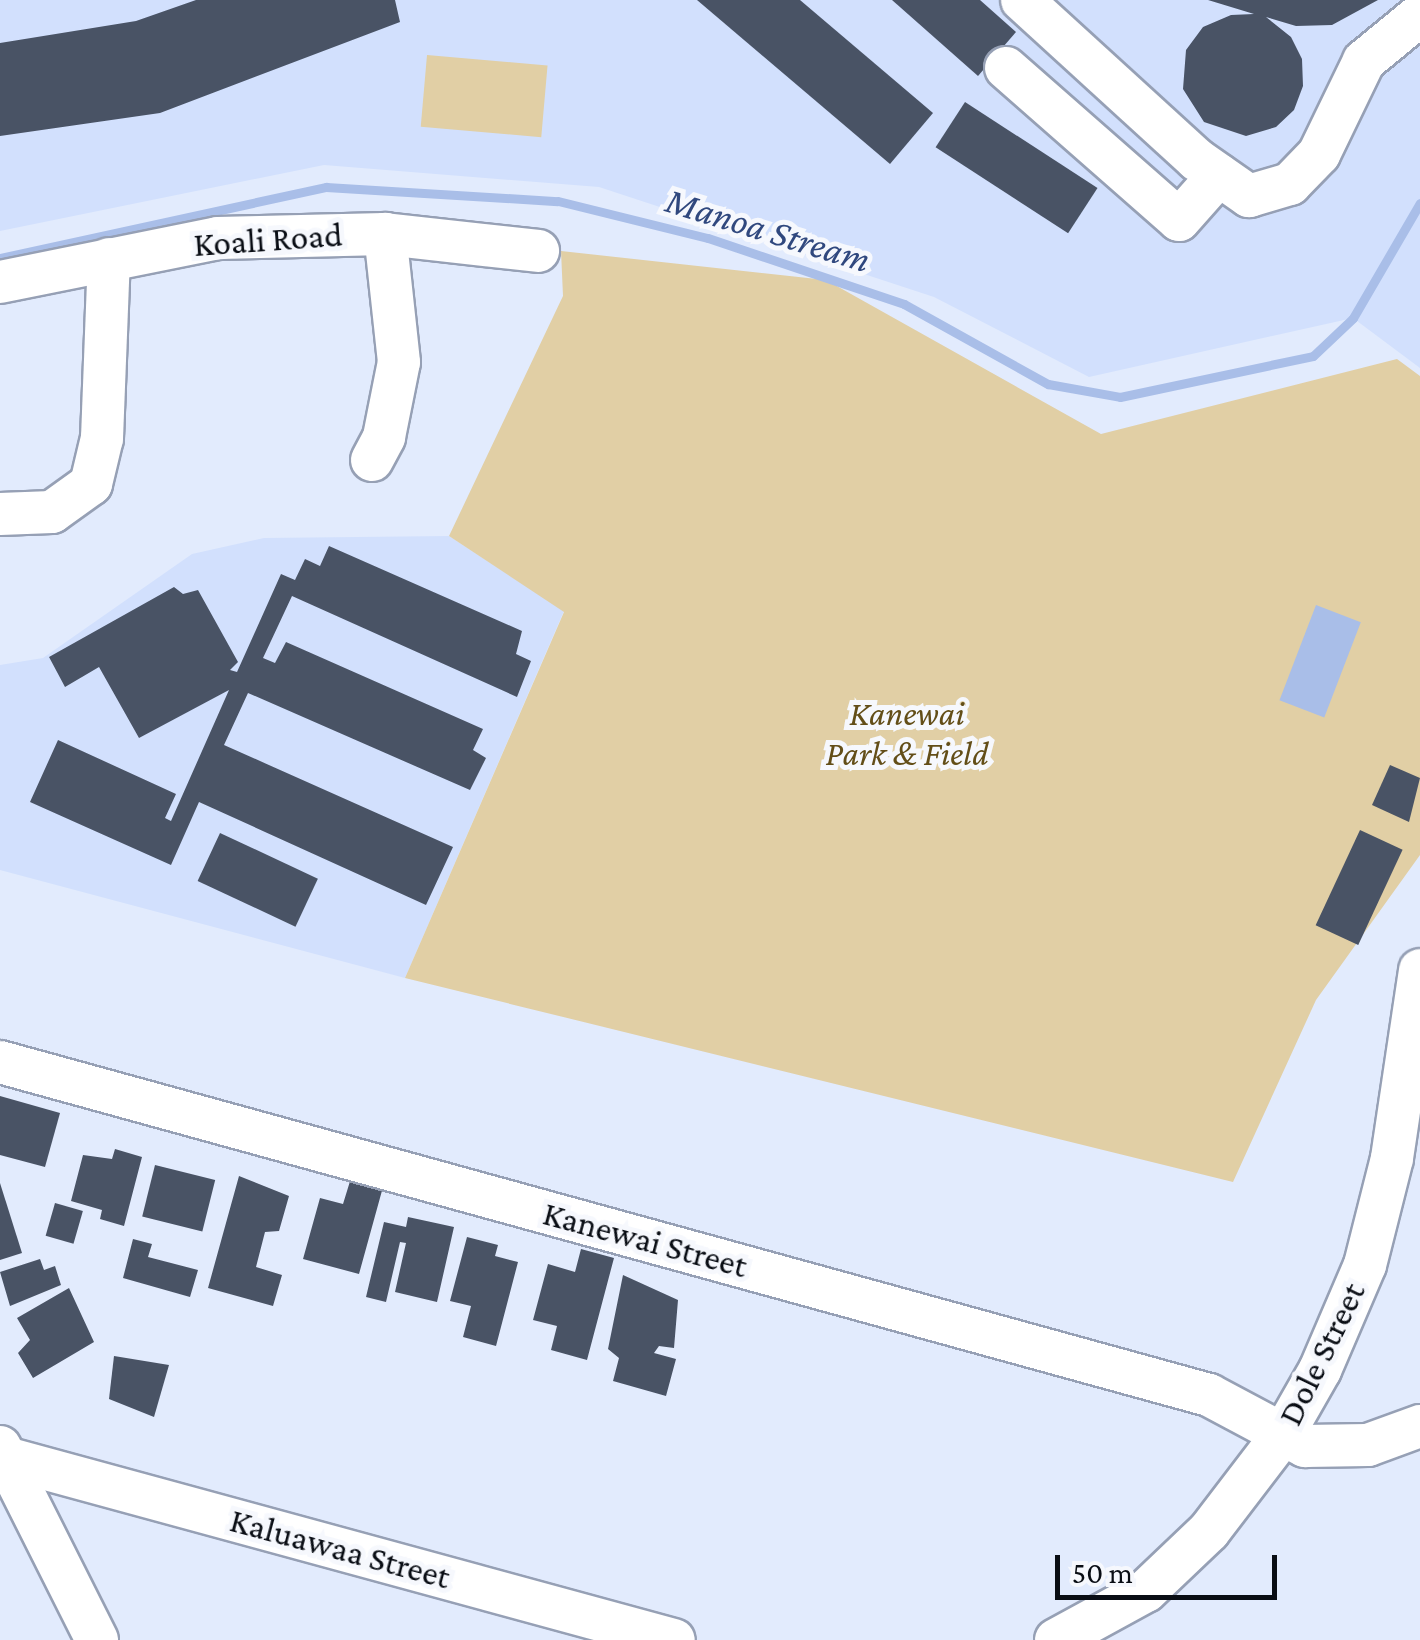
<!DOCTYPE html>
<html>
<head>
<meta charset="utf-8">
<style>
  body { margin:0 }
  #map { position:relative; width:1420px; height:1640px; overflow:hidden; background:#e2ebfd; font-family:"Crimson Pro",serif }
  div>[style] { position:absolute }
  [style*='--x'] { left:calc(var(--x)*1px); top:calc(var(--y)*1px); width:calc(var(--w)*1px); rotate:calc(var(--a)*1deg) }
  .built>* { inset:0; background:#d2e0fd }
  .green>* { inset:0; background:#e1cfa5; transform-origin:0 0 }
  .water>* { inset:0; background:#a9bee8; transform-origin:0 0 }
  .stream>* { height:9px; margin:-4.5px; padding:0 4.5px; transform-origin:4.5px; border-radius:4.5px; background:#a9bee8 }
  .building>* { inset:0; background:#495365; transform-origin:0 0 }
  .roads { filter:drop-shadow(2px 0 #96a0b5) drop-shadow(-2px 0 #96a0b5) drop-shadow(0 2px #96a0b5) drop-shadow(0 -2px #96a0b5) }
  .minor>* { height:42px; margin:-21px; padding:0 21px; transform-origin:21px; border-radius:21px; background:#fff }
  span { translate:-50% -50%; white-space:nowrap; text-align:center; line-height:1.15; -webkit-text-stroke:10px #f6f8fd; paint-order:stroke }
  .street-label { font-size:35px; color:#090d14 }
  .park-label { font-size:35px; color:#634e18; font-style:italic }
  .water-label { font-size:38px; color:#30487e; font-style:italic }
  .scale { position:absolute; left:1055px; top:1555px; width:222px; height:45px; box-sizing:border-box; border:5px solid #090d14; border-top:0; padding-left:12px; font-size:30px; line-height:35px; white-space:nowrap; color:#090d14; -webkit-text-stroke:8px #f6f8fd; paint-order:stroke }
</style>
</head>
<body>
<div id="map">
  <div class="built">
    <i style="clip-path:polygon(0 0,1420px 0,1420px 368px,1353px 318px,1089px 377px,934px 297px,599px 187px,324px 165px,0 231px)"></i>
    <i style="clip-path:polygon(449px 536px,564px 611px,405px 978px,0 870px,0 665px,43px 658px,192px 554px,264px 538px)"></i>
  </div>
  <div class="green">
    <i style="left:427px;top:55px;width:121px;height:72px;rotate:5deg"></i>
    <i style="clip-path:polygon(561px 251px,826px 280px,1101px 434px,1397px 359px,1420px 376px,1420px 855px,1316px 1000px,1233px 1182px,405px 978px,564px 612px,449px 536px,563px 296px)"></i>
  </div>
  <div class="water">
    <i style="left:1316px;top:605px;width:48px;height:102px;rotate:21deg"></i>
  </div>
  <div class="stream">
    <i style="--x:0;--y:258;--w:334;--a:-12.3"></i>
    <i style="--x:326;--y:187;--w:232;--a:3.5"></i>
    <i style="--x:558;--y:201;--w:154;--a:13.9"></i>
    <i style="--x:708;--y:238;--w:207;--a:18.6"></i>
    <i style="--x:904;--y:304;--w:165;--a:29.1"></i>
    <i style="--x:1048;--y:384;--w:73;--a:10.2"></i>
    <i style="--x:1120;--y:397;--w:197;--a:-12"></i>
    <i style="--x:1313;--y:356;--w:55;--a:-43.5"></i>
    <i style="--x:1353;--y:318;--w:133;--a:-59.8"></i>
  </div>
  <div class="building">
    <i style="clip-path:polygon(196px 0,395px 0,400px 22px,160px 113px,0 136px,0 43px,136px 21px)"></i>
    <i style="clip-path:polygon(697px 0,800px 0,933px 113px,890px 164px)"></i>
    <i style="clip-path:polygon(892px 0,980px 0,1016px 32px,978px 76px)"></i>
    <i style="clip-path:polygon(1208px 0,1378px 0,1332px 25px,1296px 26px,1266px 17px,1291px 37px,1302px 59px,1303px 86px,1294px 110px,1276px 127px,1246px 136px,1204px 122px,1183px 89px,1186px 50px,1203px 27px,1231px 15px,1254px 14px)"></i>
    <i style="left:965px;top:102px;width:158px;height:54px;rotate:33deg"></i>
    <i style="clip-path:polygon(329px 546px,522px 631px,516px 654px,531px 661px,517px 697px,292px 596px,263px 658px,275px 663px,286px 642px,483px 729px,473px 750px,486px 758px,470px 790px,248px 693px,224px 745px,453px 847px,426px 905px,199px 802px,171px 865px,30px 802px,58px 740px,176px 794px,165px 818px,171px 821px,229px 690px,139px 738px,99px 667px,65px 687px,49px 657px,174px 587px,183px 594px,198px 590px,238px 662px,230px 670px,237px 672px,281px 574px,295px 580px,305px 559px,320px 566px)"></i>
    <i style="clip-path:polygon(1390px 765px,1420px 778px,1409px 822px,1372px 805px)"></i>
    <i style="left:1360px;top:830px;width:47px;height:105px;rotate:25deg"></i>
    <i style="left:220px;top:833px;width:108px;height:53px;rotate:25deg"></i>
    <i style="clip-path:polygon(0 1096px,60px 1113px,45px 1167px,0 1155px)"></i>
    <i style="clip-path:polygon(115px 1149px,142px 1157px,124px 1226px,100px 1219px,102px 1210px,71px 1201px,83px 1155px,112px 1159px)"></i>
    <i style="left:155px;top:1165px;width:62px;height:53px;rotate:14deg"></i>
    <i style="clip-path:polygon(239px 1176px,289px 1196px,279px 1231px,265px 1232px,256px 1267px,282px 1275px,273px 1306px,208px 1288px)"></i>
    <i style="clip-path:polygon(351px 1178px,383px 1187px,359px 1274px,303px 1259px,320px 1198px,343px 1204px)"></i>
    <i style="clip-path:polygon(0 1183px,22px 1253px,0 1260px)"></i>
    <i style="left:55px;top:1203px;width:29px;height:34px;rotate:16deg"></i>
    <i style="clip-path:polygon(408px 1217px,454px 1227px,437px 1302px,395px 1292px,406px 1243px,400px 1242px,386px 1302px,366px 1297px,384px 1222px,406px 1227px)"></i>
    <i style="clip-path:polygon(467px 1237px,498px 1245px,495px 1256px,518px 1262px,496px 1346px,463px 1337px,471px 1306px,450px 1301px)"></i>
    <i style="clip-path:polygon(133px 1239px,152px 1244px,148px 1257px,198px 1270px,190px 1297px,123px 1278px)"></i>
    <i style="clip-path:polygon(581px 1249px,614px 1258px,587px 1360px,551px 1350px,557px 1326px,533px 1320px,548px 1264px,575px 1272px)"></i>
    <i style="clip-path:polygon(40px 1259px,44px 1270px,55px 1266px,61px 1285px,10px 1306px,0 1272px)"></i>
    <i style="clip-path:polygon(623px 1275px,678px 1300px,674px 1348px,659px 1346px,654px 1353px,676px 1359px,666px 1396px,613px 1381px,619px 1358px,608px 1349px)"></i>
    <i style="clip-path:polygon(69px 1288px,94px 1342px,33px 1378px,18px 1353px,30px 1340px,17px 1318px)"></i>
    <i style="clip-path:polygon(114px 1356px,169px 1365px,154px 1417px,109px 1399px)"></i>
  </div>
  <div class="roads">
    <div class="minor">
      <i style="--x:1022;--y:0;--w:236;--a:42.4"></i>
      <i style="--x:1196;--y:159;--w:65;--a:34.9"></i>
      <i style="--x:1249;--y:196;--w:43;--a:-16.3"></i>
      <i style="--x:1290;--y:184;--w:42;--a:-46"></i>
      <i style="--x:1319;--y:154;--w:103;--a:-64.2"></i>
      <i style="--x:1364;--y:61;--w:72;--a:-39.4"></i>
      <i style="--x:1006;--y:68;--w:230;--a:41.3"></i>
      <i style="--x:1179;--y:220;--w:60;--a:-48.4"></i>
      <i style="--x:0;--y:282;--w:222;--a:-11.4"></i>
      <i style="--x:218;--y:238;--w:167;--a:-1.4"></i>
      <i style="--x:385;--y:234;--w:154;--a:6.3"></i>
      <i style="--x:372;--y:460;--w:26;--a:-62"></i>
      <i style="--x:384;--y:437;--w:76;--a:-78.7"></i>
      <i style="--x:399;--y:362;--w:129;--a:-96.2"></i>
      <i style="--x:0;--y:514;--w:52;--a:-2.2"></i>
      <i style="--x:52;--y:512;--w:48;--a:-35.7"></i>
      <i style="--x:91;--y:484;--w:47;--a:-76.6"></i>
      <i style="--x:102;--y:438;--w:179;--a:-87.8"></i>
      <i style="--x:0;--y:1062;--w:1254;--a:15.4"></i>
      <i style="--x:1209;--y:1395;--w:109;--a:28"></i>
      <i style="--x:1305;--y:1446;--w:63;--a:-0.9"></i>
      <i style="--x:1368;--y:1445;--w:55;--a:-20.1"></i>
      <i style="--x:0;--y:1447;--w:216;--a:63.3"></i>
      <i style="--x:6;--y:1458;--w:692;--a:15.24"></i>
      <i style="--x:1056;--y:1640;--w:102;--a:-28.6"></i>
      <i style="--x:1146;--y:1591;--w:87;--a:-43.6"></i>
      <i style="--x:1209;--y:1531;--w:123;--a:-52.6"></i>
      <i style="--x:1284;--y:1433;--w:73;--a:-60.3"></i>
      <i style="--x:1320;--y:1370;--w:114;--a:-66.8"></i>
      <i style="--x:1365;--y:1265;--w:110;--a:-75.8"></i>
      <i style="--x:1392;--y:1158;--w:190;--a:-81.5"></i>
    </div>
  </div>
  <div class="street-label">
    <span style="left:268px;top:240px;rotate:-4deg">Koali Road</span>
    <span style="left:645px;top:1240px;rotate:15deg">Kanewai Street</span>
    <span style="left:1322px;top:1354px;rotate:-64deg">Dole Street</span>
    <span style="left:340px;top:1549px;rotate:15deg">Kaluawaa Street</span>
  </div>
  <div class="park-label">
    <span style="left:907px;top:734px">Kanewai<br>Park &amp; Field</span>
  </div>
  <div class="water-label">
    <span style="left:768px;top:230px;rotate:17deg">Manoa Stream</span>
  </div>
  <div class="scale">50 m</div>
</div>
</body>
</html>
